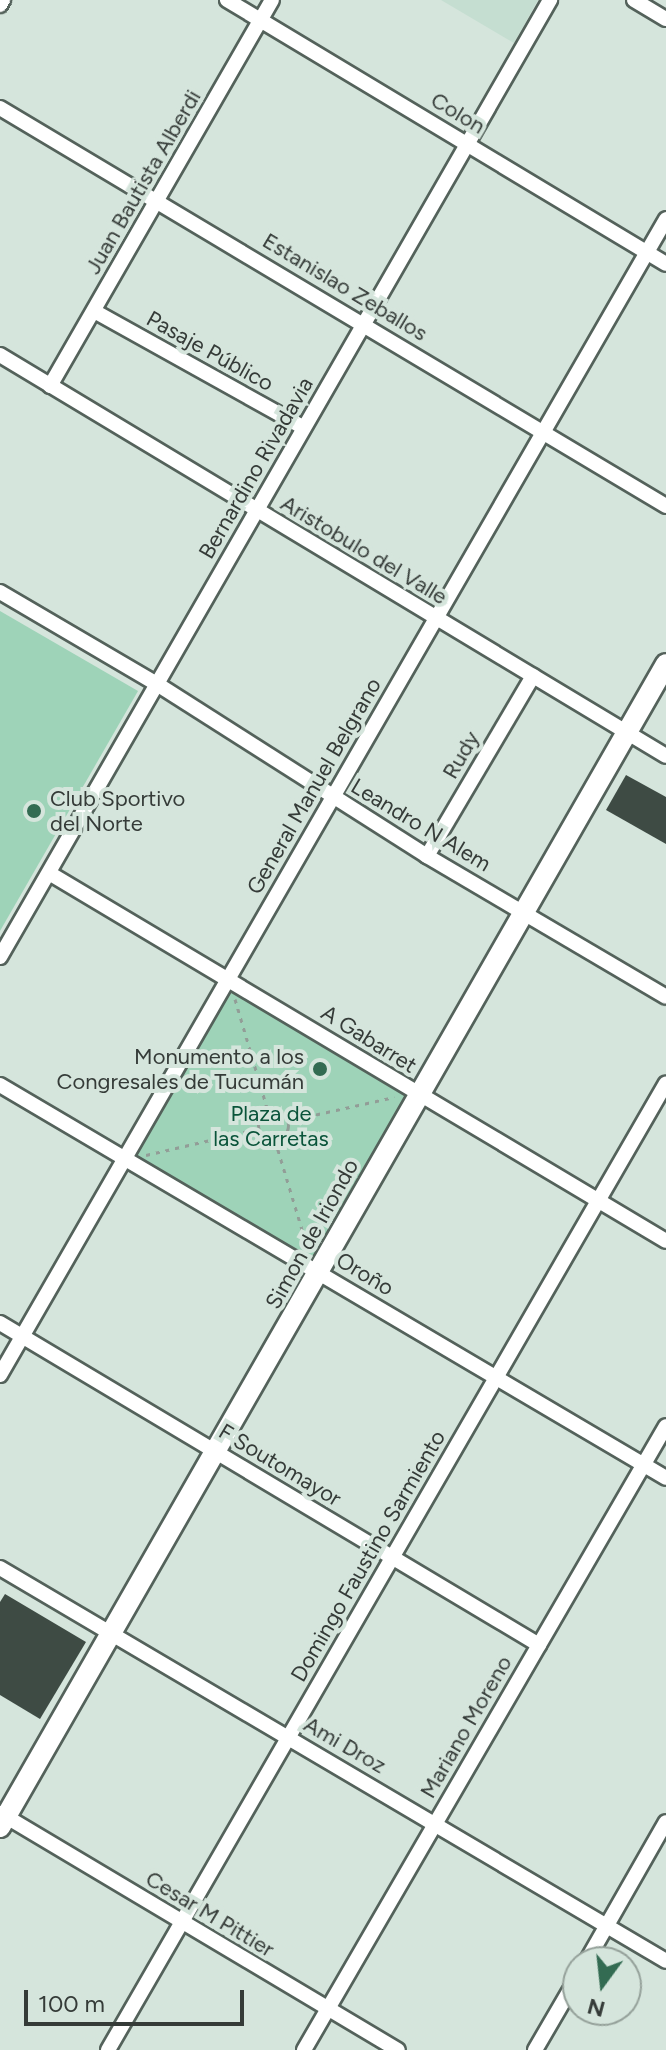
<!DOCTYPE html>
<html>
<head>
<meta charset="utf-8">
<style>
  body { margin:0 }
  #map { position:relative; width:666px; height:2050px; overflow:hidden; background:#d5e5dc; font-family:Figtree,sans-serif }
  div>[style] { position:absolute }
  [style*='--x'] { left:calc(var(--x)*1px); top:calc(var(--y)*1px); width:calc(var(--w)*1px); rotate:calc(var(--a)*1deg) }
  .built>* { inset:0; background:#c5ded1 }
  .green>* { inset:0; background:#9ed3b8; transform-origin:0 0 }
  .building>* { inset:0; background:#3e4b44 }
  .path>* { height:3px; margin-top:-1.5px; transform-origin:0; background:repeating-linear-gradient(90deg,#929d97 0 4px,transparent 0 10px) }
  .path>.ring { margin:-1.5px; padding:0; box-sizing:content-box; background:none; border:3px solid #929d97; border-radius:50% }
  .roads { filter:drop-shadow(2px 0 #54625b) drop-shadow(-2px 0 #54625b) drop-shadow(0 2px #54625b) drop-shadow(0 -2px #54625b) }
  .street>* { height:14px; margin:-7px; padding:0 7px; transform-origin:7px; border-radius:7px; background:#fff }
  .secondary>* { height:20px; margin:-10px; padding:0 10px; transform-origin:10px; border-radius:10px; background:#fff }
  .dots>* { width:22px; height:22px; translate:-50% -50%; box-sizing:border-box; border:4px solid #d5e5dc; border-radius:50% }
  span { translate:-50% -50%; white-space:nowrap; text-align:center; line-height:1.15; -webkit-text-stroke:8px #d5e5dc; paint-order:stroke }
  .street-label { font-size:22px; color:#353b38 }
  .poi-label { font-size:22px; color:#353b38 }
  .left { translate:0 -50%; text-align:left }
  .right { translate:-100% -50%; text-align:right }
  .park-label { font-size:22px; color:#0a543a }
  .north { position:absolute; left:562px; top:1946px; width:80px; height:80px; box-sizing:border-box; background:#d5e5dc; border:2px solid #95a19a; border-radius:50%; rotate:195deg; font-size:22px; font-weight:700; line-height:32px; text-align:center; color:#353b38 }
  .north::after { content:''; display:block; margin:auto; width:28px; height:36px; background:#336b52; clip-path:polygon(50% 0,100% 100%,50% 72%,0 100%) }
  .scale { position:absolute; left:24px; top:1990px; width:220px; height:36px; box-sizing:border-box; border:4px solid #353b38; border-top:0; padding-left:10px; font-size:24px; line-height:28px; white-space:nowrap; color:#353b38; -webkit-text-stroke:6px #d5e5dc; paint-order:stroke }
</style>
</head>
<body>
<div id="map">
  <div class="built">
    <i style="clip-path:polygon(441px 0,538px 0,514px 43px)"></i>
  </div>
  <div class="green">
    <i style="clip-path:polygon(0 611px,138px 691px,0 931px)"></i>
    <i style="left:229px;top:978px;width:222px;height:209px;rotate:32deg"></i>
  </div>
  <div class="building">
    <i style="clip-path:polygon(626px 775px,666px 797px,666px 844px,606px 810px)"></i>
    <i style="clip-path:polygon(5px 1594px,86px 1642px,40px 1719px,0 1695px,0 1602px)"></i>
  </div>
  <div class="path">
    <i style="--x:235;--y:999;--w:117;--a:73.6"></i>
    <i class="ring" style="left:258px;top:1110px;width:27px;height:27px"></i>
    <i style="--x:287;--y:1121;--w:110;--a:-12.6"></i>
    <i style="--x:275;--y:1140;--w:114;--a:73.2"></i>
    <i style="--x:146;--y:1155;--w:115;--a:-13.1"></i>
  </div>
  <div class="roads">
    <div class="street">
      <i style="--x:227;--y:0;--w:512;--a:31.02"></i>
      <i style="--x:634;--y:0;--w:37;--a:31"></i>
      <i style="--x:0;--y:5;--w:6;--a:-59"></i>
      <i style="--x:0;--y:108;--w:776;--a:30.86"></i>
      <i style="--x:94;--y:311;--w:240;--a:29.1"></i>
      <i style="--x:0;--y:355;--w:777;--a:31.05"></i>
      <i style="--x:50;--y:386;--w:445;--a:-60.1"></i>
      <i style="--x:0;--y:592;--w:182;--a:30.4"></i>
      <i style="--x:157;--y:684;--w:320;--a:32.5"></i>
      <i style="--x:427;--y:856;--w:277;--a:30.5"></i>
      <i style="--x:427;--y:856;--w:209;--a:-59.5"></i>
      <i style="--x:49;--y:873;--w:718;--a:30.81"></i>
      <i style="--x:0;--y:957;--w:1104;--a:-60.11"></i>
      <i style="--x:0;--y:1085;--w:773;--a:30.54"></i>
      <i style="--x:0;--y:1323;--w:628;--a:30.85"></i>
      <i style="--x:0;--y:1375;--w:1334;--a:-60.05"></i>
      <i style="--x:0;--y:1568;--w:773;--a:30.54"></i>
      <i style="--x:0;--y:1813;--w:463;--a:30.8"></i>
      <i style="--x:586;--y:1962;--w:161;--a:-60.3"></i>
      <i style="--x:108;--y:2050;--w:1116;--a:-60.01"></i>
      <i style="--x:304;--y:2050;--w:721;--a:-59.88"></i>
      <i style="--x:535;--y:2050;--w:86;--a:-59.8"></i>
    </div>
    <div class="secondary">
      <i style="--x:0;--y:1827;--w:1340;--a:-60.2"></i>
    </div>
  </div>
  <div class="dots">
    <i style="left:34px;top:811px;background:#336b52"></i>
    <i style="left:320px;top:1069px;background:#336b52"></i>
  </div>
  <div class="street-label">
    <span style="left:458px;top:113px;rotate:31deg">Colon</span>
    <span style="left:143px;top:182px;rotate:-60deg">Juan Bautista Alberdi</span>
    <span style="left:345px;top:287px;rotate:31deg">Estanislao Zeballos</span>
    <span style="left:210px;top:351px;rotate:29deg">Pasaje Público</span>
    <span style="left:256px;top:468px;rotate:-60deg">Bernardino Rivadavia</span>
    <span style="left:364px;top:550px;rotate:31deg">Aristobulo del Valle</span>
    <span style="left:461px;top:755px;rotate:-60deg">Rudy</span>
    <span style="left:314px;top:786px;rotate:-60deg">General Manuel Belgrano</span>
    <span style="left:421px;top:825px;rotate:31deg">Leandro N Alem</span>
    <span style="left:369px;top:1039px;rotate:32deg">A Gabarret</span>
    <span style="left:312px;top:1234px;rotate:-61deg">Simon de Iriondo</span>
    <span style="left:365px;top:1274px;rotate:31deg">Oroño</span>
    <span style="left:280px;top:1465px;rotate:31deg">F Soutomayor</span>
    <span style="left:368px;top:1556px;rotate:-60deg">Domingo Faustino Sarmiento</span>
    <span style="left:466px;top:1727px;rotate:-60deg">Mariano Moreno</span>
    <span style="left:345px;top:1745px;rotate:30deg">Ami Droz</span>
    <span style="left:210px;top:1914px;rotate:31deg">Cesar M Pittier</span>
  </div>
  <div class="poi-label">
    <span class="left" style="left:50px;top:811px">Club Sportivo<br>del Norte</span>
    <span class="right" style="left:304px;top:1069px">Monumento a los<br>Congresales de Tucumán</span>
  </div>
  <div class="park-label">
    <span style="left:271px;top:1126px">Plaza de<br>las Carretas</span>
  </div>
  <div class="north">N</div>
  <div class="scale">100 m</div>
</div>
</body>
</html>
